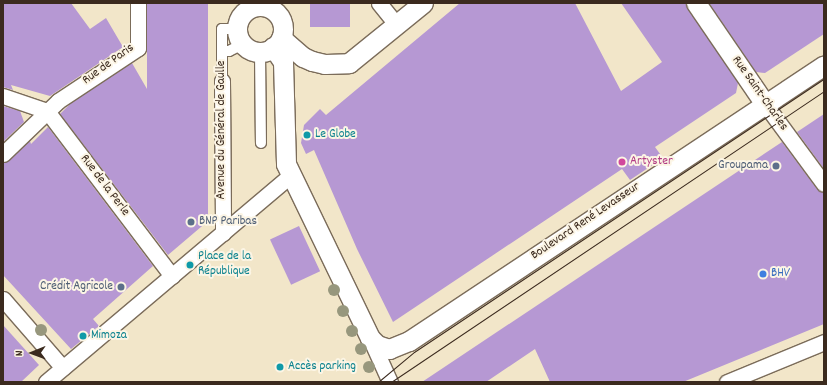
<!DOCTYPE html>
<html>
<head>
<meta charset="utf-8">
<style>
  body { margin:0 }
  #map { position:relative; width:827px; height:385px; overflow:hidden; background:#f2e6c9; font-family:Dekko,sans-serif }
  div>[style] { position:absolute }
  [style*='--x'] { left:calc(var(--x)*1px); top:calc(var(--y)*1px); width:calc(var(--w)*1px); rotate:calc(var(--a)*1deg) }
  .building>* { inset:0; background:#b698d3; transform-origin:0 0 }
  .roads { filter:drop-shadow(1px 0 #7b6c5a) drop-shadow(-1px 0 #7b6c5a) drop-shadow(0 1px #7b6c5a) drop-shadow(0 -1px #7b6c5a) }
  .service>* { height:10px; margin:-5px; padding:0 5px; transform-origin:5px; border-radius:5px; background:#fff }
  .pedestrian>* { height:15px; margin:-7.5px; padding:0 7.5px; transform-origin:7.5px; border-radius:7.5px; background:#fff }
  .minor>* { height:19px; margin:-9.5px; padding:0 9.5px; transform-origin:9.5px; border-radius:9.5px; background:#fff }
  .minor>.ring { margin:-9.5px; padding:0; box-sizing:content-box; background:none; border:19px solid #fff; border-radius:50% }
  .tram>* { height:1px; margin:-0.5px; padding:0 0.5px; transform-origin:0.5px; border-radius:0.5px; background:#3b2a1e }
  .trees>* { width:12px; height:12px; margin:-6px; border-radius:50%; background:#97977d }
  .dots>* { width:11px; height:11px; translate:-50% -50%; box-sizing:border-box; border:2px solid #fcf5e5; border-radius:50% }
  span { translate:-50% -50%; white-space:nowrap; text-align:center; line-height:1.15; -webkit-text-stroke:4px #fcf5e5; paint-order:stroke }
  .street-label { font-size:13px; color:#3b2a1e }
  .culture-label { font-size:13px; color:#0d838f }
  .left { translate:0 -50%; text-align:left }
  .hotel-label { font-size:13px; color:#b23c85 }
  .service-label { font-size:13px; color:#4e5e75 }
  .right { translate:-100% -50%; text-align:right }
  .shop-label { font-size:13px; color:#366cbe }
  .frame { position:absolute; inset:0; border:4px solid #3b2a1e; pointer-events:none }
  .north { position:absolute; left:12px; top:333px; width:40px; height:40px; -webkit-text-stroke:3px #fcf5e5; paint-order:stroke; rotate:269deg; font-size:11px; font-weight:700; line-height:16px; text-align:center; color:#3b2a1e }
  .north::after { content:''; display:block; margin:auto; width:14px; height:18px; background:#3b2a1e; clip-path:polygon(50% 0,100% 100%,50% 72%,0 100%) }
</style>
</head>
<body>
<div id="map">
  <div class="building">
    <i style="clip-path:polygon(3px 3px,71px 3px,90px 29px,106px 18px,123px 47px,50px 96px,11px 85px,13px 90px,3px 87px)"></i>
    <i style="clip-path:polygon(147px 3px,208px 3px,208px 221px,168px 255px,60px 114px,70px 104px,132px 63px,147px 89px)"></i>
    <i style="left:310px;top:3px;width:40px;height:24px"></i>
    <i style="clip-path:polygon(460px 3px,575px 3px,621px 91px,662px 62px,621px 3px,685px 3px,738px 83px,736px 93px,655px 147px,663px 158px,630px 180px,622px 169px,393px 322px,357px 249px,314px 150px,306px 154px,301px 143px,304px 125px,320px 109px,326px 115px)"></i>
    <i style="clip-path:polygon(709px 3px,824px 3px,824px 34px,765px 73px,756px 72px)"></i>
    <i style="clip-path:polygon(3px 106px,20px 111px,24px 122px,3px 142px)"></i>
    <i style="clip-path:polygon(824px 114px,824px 169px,797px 132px)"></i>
    <i style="clip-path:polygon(48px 127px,153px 266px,93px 319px,99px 326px,71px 349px,3px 275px,3px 163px,9px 160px,30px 141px,31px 144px)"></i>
    <i style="clip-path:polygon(782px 142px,817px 189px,824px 193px,824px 324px,683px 382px,550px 382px,535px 349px,486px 382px,422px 382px)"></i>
    <i style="left:299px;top:226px;width:50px;height:32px;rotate:65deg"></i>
    <i style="clip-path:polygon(3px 325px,39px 365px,21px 382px,3px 382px)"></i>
  </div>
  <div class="roads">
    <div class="service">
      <i style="--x:222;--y:51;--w:7;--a:0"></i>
      <i style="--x:229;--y:51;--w:16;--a:-27"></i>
      <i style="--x:260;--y:52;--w:91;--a:89.4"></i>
      <i style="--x:222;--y:81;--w:52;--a:-90"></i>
      <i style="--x:222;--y:29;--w:15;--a:0"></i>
    </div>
    <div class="pedestrian">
      <i style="--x:379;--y:3;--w:27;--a:51"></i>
      <i style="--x:222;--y:81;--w:152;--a:89.6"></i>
      <i style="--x:3;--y:96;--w:46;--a:18.8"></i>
      <i style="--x:765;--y:104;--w:99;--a:53.6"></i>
      <i style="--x:47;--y:111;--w:207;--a:52.9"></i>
      <i style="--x:3;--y:154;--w:76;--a:-43.9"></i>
      <i style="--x:58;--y:101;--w:96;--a:-33.5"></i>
      <i style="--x:138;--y:48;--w:45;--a:-90"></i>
      <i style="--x:3;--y:299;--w:91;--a:49"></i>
      <i style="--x:370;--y:338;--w:48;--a:65.6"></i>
      <i style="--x:46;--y:382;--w:321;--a:-40.2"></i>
      <i style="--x:727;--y:382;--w:105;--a:-22.4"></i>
    </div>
    <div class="minor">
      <i style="--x:696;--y:3;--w:122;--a:55.7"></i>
      <i class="ring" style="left:237px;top:6px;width:27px;height:27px"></i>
      <i style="--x:281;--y:38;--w:29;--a:41"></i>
      <i style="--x:303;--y:57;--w:10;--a:24"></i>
      <i style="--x:312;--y:61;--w:13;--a:13"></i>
      <i style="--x:325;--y:64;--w:24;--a:-2"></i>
      <i style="--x:349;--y:63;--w:95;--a:-39"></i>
      <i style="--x:273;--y:47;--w:18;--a:56"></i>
      <i style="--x:283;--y:62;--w:102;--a:88.3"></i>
      <i style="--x:286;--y:164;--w:193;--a:64.2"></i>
      <i style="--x:370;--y:338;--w:10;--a:45"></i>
      <i style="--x:377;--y:345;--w:13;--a:18"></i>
      <i style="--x:389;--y:349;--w:22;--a:-22"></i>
      <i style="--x:409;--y:341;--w:498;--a:-33.6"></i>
    </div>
  </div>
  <div class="tram">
    <i style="--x:378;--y:382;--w:47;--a:-39.8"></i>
    <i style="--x:414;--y:352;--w:493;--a:-33.7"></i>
    <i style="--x:391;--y:382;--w:522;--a:-33.9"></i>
  </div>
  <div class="trees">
    <i style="left:334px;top:290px"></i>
    <i style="left:343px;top:311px"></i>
    <i style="left:41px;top:330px"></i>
    <i style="left:352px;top:331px"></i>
    <i style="left:361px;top:349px"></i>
    <i style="left:369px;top:367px"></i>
  </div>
  <div class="dots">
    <i style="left:307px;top:135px;background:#0f9aa8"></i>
    <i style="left:622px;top:162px;background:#d1479c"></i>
    <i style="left:776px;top:166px;background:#5c6f8a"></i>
    <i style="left:191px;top:222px;background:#5c6f8a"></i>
    <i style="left:190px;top:265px;background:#0f9aa8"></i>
    <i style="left:763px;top:274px;background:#3f7fe0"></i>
    <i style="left:121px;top:287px;background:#5c6f8a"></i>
    <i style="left:83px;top:336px;background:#0f9aa8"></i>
    <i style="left:280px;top:367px;background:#0f9aa8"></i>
  </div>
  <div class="street-label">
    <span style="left:109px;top:65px;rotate:-36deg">Rue de Paris</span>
    <span style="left:759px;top:94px;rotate:55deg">Rue Saint-Charles</span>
    <span style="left:222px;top:130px;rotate:-90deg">Avenue du Général de Gaulle</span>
    <span style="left:104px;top:186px;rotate:53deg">Rue de la Perle</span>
    <span style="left:586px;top:222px;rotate:-34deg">Boulevard René Levasseur</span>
  </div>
  <div class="culture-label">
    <span class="left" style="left:315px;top:135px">Le Globe</span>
    <span class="left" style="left:198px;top:265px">Place de la<br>République</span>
    <span class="left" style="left:91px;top:336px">Mimoza</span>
    <span class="left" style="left:288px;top:367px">Accès parking</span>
  </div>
  <div class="hotel-label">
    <span class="left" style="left:630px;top:162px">Artyster</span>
  </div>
  <div class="service-label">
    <span class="right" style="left:768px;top:166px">Groupama</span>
    <span class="left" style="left:199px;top:222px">BNP Paribas</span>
    <span class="right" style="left:113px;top:287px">Crédit Agricole</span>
  </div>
  <div class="shop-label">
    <span class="left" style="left:771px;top:274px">BHV</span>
  </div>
  <div class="frame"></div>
  <div class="north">N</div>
</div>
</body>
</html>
